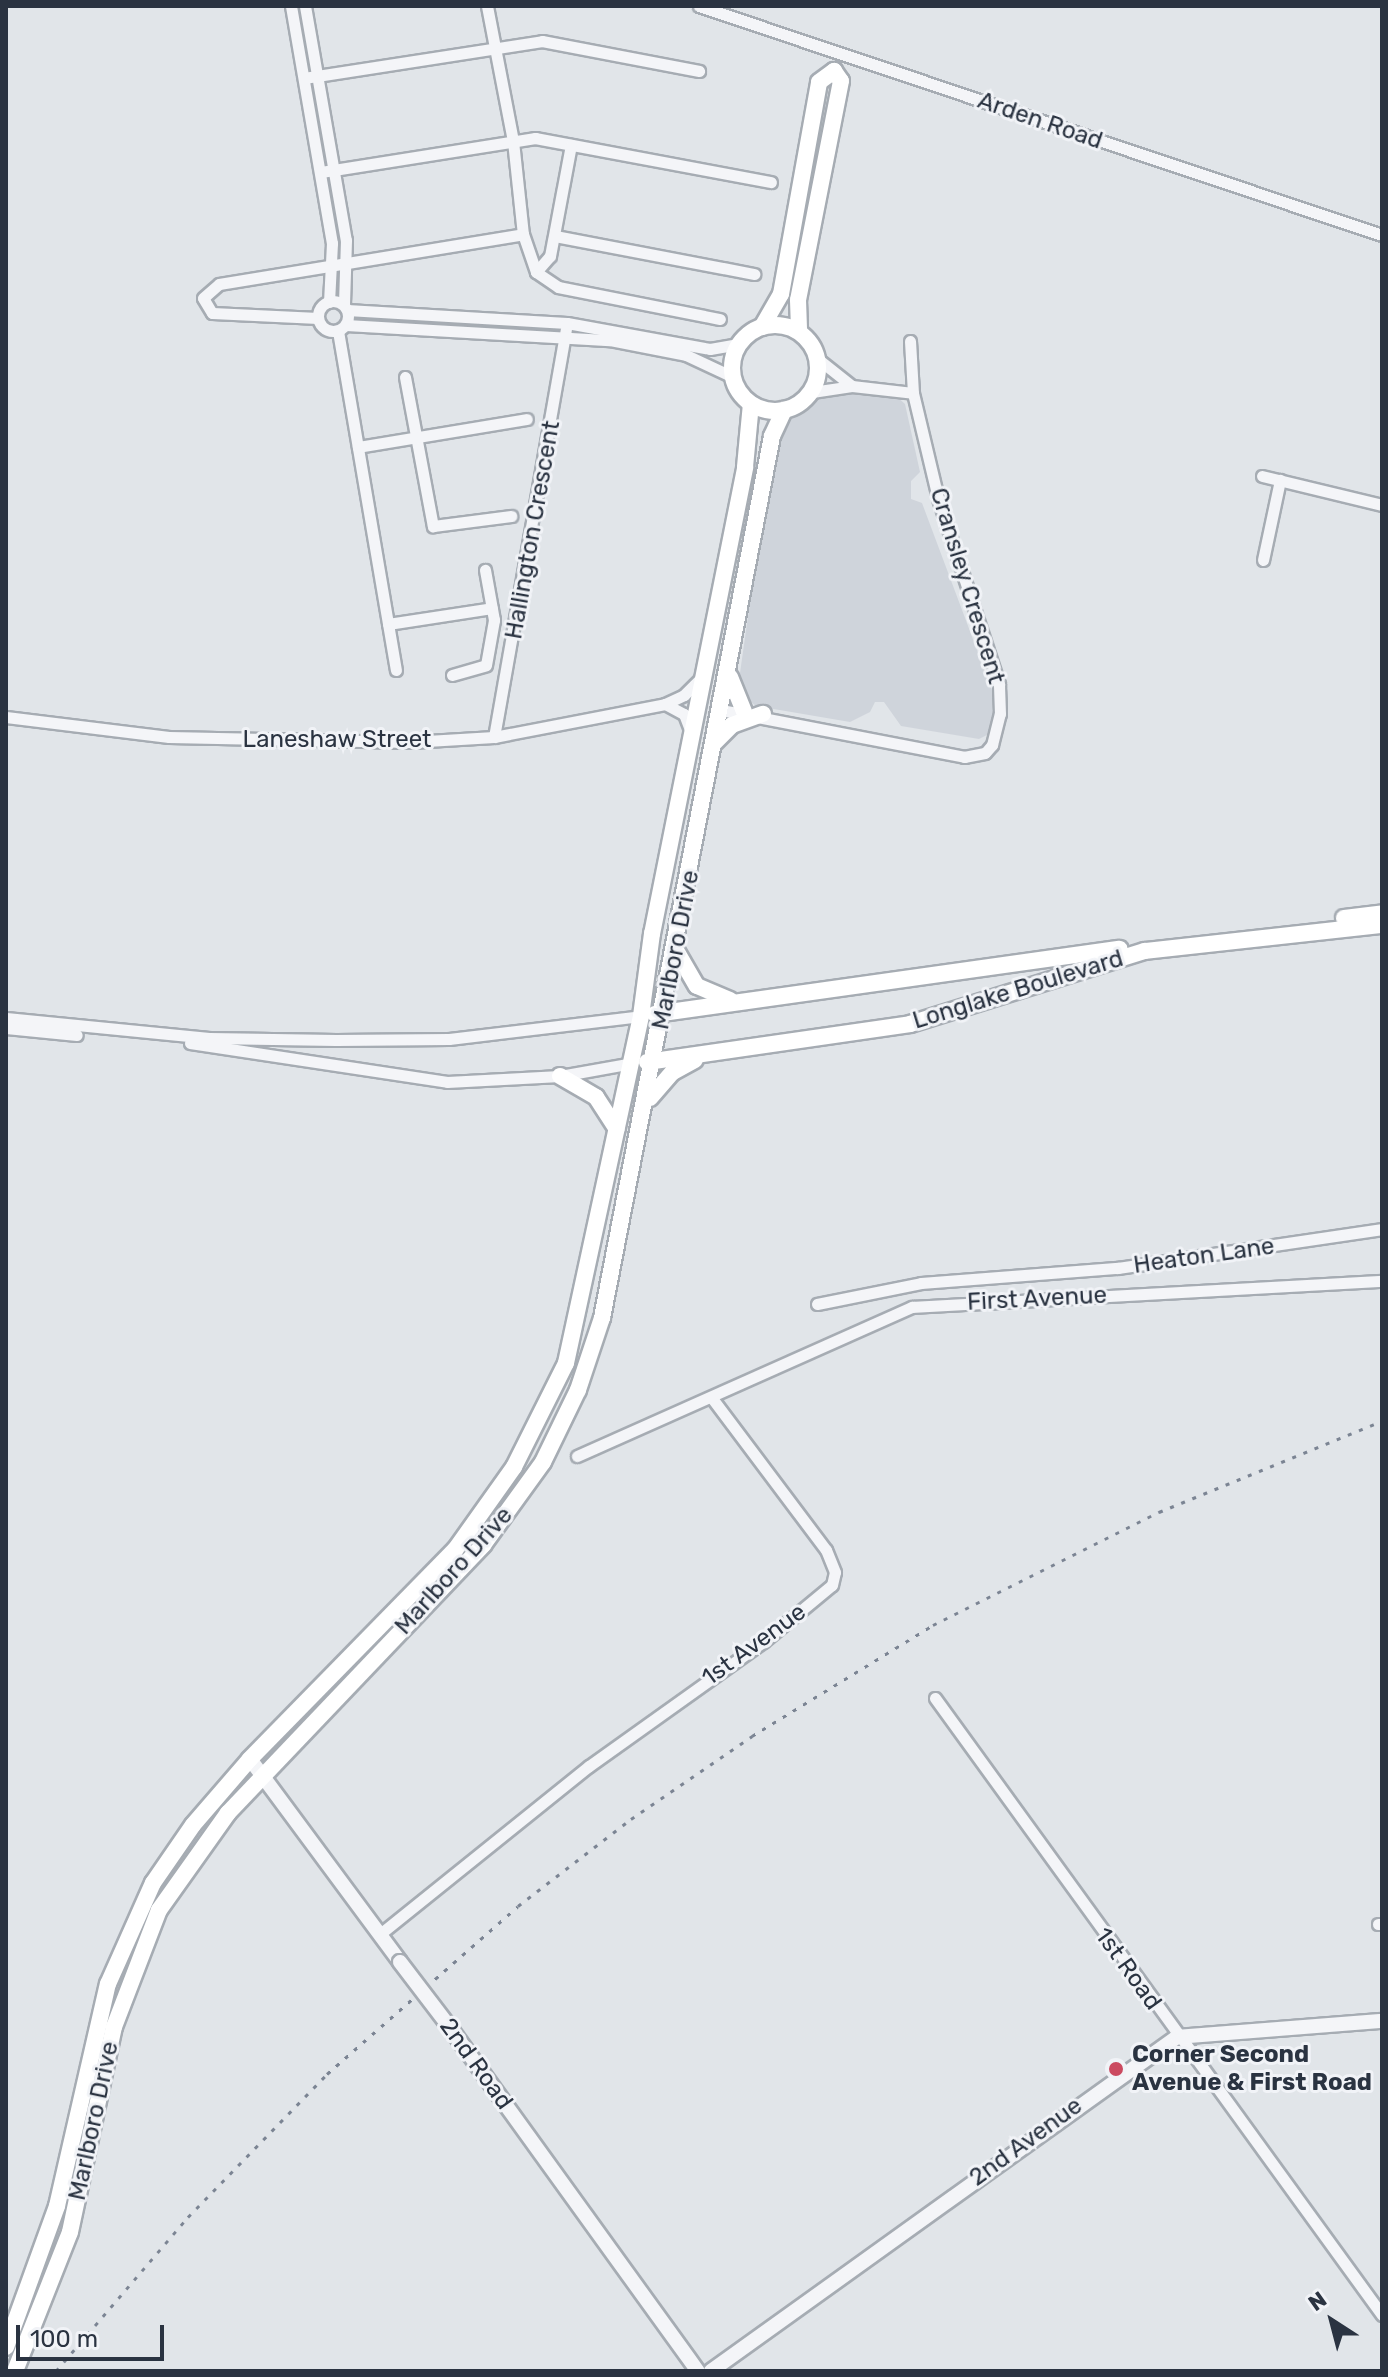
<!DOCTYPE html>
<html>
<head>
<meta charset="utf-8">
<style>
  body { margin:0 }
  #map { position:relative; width:1388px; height:2377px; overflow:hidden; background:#e1e5e9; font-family:Rubik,sans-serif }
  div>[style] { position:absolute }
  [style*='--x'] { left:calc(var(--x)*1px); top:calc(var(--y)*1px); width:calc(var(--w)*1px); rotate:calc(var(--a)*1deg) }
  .built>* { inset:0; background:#cfd4db }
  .roads { filter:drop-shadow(2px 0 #a6acb3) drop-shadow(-2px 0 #a6acb3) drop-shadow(0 2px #a6acb3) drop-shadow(0 -2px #a6acb3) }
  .minor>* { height:11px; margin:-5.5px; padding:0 5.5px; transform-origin:5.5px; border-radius:5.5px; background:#f4f5f8 }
  .minor>.ring { margin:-5.5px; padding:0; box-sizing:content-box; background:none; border:11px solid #f4f5f8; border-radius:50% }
  .tertiary>* { height:14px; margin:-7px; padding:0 7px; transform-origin:7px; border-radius:7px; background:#f4f5f8 }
  .secondary>* { height:16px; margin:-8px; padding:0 8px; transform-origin:8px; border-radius:8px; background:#fff }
  .secondary>.ring { margin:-8px; padding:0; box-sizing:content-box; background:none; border:16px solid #fff; border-radius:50% }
  .rail>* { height:3px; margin-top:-1.5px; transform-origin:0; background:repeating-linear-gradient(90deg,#7b8493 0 4px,transparent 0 12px) }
  .bridges { filter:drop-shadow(2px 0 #a6acb3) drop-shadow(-2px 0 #a6acb3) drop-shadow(0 2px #a6acb3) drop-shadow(0 -2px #a6acb3) }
  .tertiary-bridge>* { height:14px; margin:-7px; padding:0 7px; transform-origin:7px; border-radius:7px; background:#f4f5f8 }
  .dots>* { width:22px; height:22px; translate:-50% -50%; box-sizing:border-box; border:4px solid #f1f3f7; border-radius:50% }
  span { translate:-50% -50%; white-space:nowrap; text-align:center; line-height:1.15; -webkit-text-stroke:6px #f1f3f7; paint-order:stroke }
  .street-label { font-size:24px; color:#2a3341 }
  .poi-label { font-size:24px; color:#2a3341; font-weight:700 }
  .left { translate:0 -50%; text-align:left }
  .frame { position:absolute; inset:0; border:8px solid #2a3341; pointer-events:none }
  .north { position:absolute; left:1292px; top:2281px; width:80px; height:80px; -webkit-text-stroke:6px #f1f3f7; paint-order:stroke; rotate:324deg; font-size:22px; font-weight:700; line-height:32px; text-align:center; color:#2a3341 }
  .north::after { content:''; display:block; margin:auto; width:28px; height:36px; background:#2a3341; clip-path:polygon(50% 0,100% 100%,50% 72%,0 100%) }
  .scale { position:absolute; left:16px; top:2325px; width:148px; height:36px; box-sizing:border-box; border:4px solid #2a3341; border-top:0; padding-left:10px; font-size:24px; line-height:28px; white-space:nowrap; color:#2a3341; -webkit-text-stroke:6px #f1f3f7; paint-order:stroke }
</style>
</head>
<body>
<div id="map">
  <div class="built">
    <i style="clip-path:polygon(841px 387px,896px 396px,905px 404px,920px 472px,911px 481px,911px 499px,922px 503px,992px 690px,993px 719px,987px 735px,979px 739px,901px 726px,884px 702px,875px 702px,870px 712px,850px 722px,756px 706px,746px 698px,739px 680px,756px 560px,784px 424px,824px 393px)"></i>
  </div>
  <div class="roads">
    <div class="minor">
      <i style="--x:291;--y:6;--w:241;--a:80.2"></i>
      <i style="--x:332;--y:243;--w:59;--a:92.9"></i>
      <i style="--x:305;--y:6;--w:238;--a:80.1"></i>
      <i style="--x:346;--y:240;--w:65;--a:91.8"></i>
      <i style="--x:487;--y:6;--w:137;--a:79.1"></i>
      <i style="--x:513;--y:141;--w:94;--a:83.9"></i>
      <i style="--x:523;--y:234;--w:40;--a:71.1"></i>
      <i style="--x:536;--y:272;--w:27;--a:34"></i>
      <i style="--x:558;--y:287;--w:165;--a:11.2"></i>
      <i style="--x:699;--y:6;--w:720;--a:18.54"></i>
      <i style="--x:304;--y:78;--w:241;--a:-8.8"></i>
      <i style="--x:542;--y:41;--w:160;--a:10.8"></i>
      <i style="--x:321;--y:172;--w:217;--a:-9"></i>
      <i style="--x:535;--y:138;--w:240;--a:10.6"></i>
      <i style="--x:555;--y:236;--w:203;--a:10.8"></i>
      <i style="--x:536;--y:272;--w:21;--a:-49"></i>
      <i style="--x:550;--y:256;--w:113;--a:-79.3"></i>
      <i class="ring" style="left:318px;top:301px;width:19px;height:19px"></i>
      <i style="--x:347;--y:310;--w:220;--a:3.4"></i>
      <i style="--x:567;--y:323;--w:145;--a:10.3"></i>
      <i style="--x:710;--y:349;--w:29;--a:-10"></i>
      <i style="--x:318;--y:318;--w:106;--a:-177.3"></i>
      <i style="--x:212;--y:313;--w:17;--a:-121"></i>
      <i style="--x:203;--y:298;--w:21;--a:-41"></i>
      <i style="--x:219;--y:284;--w:308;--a:-9.3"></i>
      <i style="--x:346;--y:325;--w:264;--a:3.3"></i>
      <i style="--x:610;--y:340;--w:77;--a:11.2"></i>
      <i style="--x:686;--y:355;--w:52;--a:25.1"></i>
      <i style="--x:338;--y:331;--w:344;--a:80.3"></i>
      <i style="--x:818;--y:359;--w:43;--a:38.5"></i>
      <i style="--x:405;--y:377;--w:152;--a:79.4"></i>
      <i style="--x:433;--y:526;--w:79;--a:-7.3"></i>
      <i style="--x:812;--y:392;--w:40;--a:-8.5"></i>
      <i style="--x:852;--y:386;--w:61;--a:6.5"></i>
      <i style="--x:358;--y:447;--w:171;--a:-9.4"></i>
      <i style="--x:1262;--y:476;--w:123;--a:13.6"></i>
      <i style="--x:1263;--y:560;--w:82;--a:-78"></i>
      <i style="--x:388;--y:624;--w:105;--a:-8.7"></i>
      <i style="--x:452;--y:675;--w:35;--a:-16"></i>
      <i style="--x:486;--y:665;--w:46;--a:-79.9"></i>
      <i style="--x:494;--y:620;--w:51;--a:-100.2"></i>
      <i style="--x:665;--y:704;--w:21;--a:28"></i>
      <i style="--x:684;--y:714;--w:19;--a:69"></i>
      <i style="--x:721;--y:710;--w:248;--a:10.9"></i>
      <i style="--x:964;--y:757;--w:21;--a:-11"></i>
      <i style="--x:985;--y:753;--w:11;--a:-49"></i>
      <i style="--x:992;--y:745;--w:32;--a:-76"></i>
      <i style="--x:1000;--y:714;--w:30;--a:-92"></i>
      <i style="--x:999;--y:684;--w:196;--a:-108.2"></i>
      <i style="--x:938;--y:498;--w:108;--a:-103.4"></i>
      <i style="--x:913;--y:393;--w:52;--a:-93.3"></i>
      <i style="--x:6;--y:717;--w:164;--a:7"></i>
      <i style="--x:169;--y:737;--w:241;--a:1.2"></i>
      <i style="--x:410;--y:742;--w:84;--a:-3.4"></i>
      <i style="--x:494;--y:737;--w:174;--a:-10.9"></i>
      <i style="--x:665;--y:704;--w:21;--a:-25"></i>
      <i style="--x:684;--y:695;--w:25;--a:-45"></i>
      <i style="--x:494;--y:737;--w:420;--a:-80"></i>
      <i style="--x:6;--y:1018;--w:204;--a:5.6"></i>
      <i style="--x:209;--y:1038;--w:127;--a:0.9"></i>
      <i style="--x:336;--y:1040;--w:113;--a:-0.5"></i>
      <i style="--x:449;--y:1039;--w:193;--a:-6.8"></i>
      <i style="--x:6;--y:1028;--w:71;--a:5.6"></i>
      <i style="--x:190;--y:1043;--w:260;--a:8.6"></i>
      <i style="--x:447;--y:1082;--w:113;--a:-3"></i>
      <i style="--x:560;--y:1076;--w:73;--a:-10.2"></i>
      <i style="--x:817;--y:1304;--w:106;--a:-11.4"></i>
      <i style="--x:921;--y:1283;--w:198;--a:-4.4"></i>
      <i style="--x:1118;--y:1268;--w:267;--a:-8.4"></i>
      <i style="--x:577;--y:1456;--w:367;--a:-24"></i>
      <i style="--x:912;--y:1307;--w:471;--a:-3.2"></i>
      <i style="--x:935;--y:1698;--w:762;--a:54.08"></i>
      <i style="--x:1378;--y:1924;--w:4;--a:0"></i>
      <i style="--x:380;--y:1934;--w:268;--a:-38.8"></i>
      <i style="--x:589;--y:1766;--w:214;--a:-35.5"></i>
      <i style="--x:763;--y:1642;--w:89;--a:-39.6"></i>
      <i style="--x:832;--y:1585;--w:13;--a:-77"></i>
      <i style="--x:835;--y:1572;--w:24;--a:-112"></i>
      <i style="--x:826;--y:1550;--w:191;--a:-126.9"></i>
    </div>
    <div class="tertiary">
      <i style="--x:250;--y:1759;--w:252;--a:53.5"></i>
      <i style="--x:451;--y:2029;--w:422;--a:54.2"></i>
      <i style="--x:711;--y:2371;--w:573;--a:-35.63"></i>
      <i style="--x:1177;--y:2037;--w:206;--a:-4.5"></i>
    </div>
    <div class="secondary">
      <i class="ring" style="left:732px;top:325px;width:70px;height:70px"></i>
      <i style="--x:762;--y:327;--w:38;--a:-60"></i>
      <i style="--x:781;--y:294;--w:215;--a:-79.8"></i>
      <i style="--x:819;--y:82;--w:19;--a:-36"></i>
      <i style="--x:834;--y:71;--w:12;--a:55"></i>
      <i style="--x:841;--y:81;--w:223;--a:101.1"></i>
      <i style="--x:798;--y:300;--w:32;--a:88"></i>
      <i style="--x:730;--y:677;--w:37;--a:68"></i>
      <i style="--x:715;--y:742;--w:24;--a:-45"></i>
      <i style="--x:732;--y:725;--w:33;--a:-20"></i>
      <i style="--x:1344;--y:918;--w:38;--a:-7"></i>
      <i style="--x:677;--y:952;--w:39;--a:60"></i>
      <i style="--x:697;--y:986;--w:36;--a:23"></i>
      <i style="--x:655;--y:1014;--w:469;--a:-8"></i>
      <i style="--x:647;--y:1062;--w:266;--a:-8.2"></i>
      <i style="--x:910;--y:1024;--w:246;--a:-17.3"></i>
      <i style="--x:1145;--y:951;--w:238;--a:-6.3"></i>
      <i style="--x:560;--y:1076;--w:42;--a:30.3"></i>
      <i style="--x:596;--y:1097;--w:38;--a:57"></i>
      <i style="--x:650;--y:1098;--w:35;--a:-49"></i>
      <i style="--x:673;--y:1072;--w:25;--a:-29"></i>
      <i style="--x:6;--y:2347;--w:150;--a:-70.1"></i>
      <i style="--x:57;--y:2206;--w:228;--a:-77.1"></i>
      <i style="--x:108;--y:1984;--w:111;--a:-66"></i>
      <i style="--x:153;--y:1883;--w:70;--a:-55.4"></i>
      <i style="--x:193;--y:1825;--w:87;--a:-49.2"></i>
      <i style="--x:250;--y:1759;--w:293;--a:-45.6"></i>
      <i style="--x:455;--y:1550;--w:102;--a:-54.6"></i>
      <i style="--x:514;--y:1467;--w:116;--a:-63.4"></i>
      <i style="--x:566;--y:1363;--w:355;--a:-77.8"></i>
      <i style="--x:641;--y:1016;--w:83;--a:-82.4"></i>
      <i style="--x:652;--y:934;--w:476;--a:-78.7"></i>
      <i style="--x:745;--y:467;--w:63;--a:-84.6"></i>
      <i style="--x:15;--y:2371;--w:149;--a:-68.4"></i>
      <i style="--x:70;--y:2232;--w:210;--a:-77.9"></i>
      <i style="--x:114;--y:2027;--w:125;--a:-69"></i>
      <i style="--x:159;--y:1910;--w:119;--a:-54.6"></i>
      <i style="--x:228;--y:1813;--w:370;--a:-46.4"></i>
      <i style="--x:483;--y:1545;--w:102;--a:-54.1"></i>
      <i style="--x:543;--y:1462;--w:80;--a:-64.1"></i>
      <i style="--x:578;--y:1390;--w:76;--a:-71.6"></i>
      <i style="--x:602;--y:1318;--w:898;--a:-79.09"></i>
      <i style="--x:772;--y:436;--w:29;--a:-65"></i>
    </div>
  </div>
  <div class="rail">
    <i style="--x:56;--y:2371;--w:203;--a:-49.4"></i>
    <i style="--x:188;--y:2217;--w:199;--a:-45.8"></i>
    <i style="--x:327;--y:2074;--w:254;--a:-41.3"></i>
    <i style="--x:518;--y:1906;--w:143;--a:-37.6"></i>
    <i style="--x:631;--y:1819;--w:147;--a:-34.4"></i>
    <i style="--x:752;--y:1736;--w:212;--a:-31.5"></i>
    <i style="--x:933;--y:1625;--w:253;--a:-26.6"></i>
    <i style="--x:1159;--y:1512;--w:241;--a:-22.2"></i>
  </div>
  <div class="bridges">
    <div class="tertiary-bridge">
      <i style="--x:400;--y:1962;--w:84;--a:52.7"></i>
    </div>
  </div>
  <div class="dots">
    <i style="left:1116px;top:2069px;background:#cb4a60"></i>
  </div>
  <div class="street-label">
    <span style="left:1040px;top:121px;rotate:19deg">Arden Road</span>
    <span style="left:533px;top:530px;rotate:-80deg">Hallington Crescent</span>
    <span style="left:967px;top:586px;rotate:73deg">Cransley Crescent</span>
    <span style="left:337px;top:740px">Laneshaw Street</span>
    <span style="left:676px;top:950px;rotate:-79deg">Marlboro Drive</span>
    <span style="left:1018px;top:990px;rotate:-17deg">Longlake Boulevard</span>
    <span style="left:1204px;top:1256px;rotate:-8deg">Heaton Lane</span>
    <span style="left:1037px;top:1299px;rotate:-3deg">First Avenue</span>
    <span style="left:454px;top:1571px;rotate:-48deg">Marlboro Drive</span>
    <span style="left:754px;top:1645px;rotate:-36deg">1st Avenue</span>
    <span style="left:1128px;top:1969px;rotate:54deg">1st Road</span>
    <span style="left:476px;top:2064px;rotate:54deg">2nd Road</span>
    <span style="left:94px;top:2121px;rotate:-78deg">Marlboro Drive</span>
    <span style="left:1026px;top:2142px;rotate:-36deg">2nd Avenue</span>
  </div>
  <div class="poi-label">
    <span class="left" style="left:1132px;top:2069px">Corner Second<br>Avenue &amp; First Road</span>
  </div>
  <div class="frame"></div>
  <div class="north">N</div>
  <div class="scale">100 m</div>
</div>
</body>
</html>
